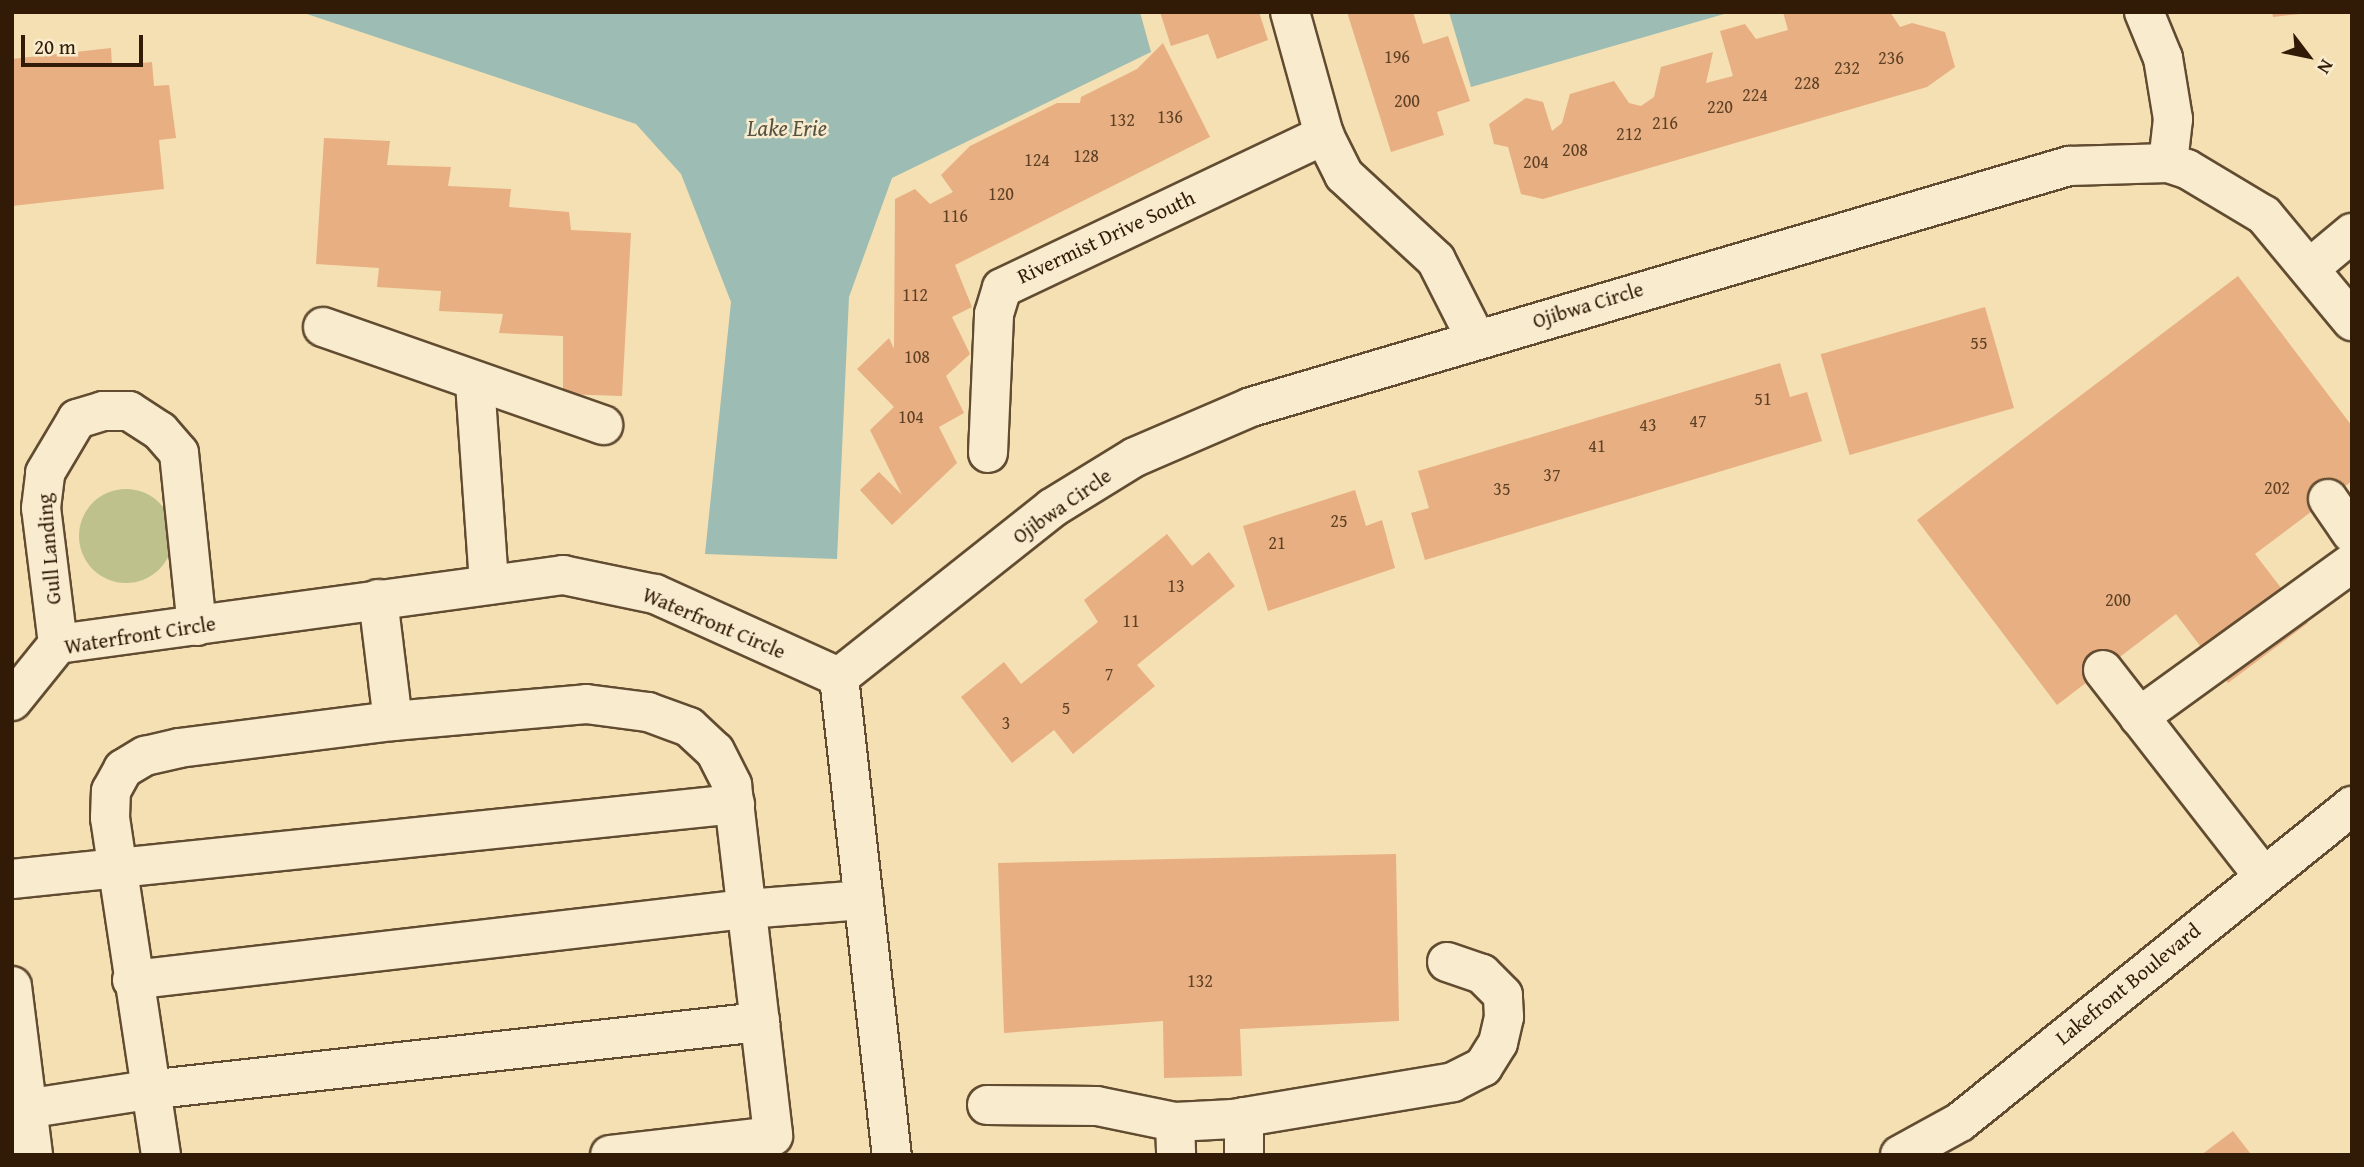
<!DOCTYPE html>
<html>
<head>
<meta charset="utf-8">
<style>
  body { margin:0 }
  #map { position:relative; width:2364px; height:1167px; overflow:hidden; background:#f4e0b3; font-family:"Gentium Book Plus",serif }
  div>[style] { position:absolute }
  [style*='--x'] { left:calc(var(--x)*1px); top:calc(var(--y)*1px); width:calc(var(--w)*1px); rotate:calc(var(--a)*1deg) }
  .green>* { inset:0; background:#bec18b }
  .round { border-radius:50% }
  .water>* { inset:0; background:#9dbcb3 }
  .building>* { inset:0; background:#e7af82; transform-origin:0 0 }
  .roads { filter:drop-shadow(2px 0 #624c31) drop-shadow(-2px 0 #624c31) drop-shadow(0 2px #624c31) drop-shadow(0 -2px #624c31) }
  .minor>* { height:38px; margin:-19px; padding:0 19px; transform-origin:19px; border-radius:19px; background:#f8ebce }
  span { translate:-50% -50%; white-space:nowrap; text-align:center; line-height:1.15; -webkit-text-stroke:5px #f8ebce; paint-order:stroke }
  .number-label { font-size:18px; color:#5e4025 }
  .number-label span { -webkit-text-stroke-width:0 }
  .street-label { font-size:21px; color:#311b06 }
  .water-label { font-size:23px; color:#575343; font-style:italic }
  .frame { position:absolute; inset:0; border:14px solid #311b06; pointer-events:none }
  .north { position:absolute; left:2273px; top:21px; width:70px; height:70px; -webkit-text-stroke:5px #f8ebce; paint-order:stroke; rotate:122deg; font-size:19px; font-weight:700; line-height:28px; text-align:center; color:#311b06 }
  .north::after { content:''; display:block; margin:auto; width:24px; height:32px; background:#311b06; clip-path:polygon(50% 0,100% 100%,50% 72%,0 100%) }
  .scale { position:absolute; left:21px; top:35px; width:122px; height:32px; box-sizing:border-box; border:4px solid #311b06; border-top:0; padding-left:9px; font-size:21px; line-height:24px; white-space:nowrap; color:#311b06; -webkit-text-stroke:5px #f8ebce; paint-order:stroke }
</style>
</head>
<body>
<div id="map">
  <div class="green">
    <i class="round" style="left:79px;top:489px;width:94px;height:94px"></i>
  </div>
  <div class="water">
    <i style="clip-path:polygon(301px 12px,1140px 12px,1151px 52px,892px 178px,849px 297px,837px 559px,705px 554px,731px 302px,681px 174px,636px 124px)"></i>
    <i style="clip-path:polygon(1449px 12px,1731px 12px,1471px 87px)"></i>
  </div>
  <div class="building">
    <i style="clip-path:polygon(1160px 12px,1259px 12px,1268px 40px,1217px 59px,1208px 34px,1171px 46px)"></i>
    <i style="clip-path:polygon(1347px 12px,1413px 12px,1423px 44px,1448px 36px,1470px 101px,1437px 112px,1444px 135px,1391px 152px)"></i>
    <i style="clip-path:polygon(1783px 12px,1890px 12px,1900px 27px,1912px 23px,1945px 32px,1955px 67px,1927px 87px,1543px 199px,1521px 194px,1508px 147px,1494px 144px,1489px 124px,1526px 98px,1543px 102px,1552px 131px,1562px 123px,1570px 94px,1614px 81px,1629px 103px,1641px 106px,1654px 97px,1661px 67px,1713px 52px,1706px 83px,1733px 76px,1720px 31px,1745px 24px,1756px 39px,1788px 30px)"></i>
    <i style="clip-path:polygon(2272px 12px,2300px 12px,2300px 14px,2273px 17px)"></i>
    <i style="clip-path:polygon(1163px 43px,1210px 137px,955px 265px,972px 307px,952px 317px,970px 354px,946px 376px,964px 413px,939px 427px,957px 463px,892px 525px,860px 490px,879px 472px,902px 495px,870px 430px,894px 407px,857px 369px,889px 338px,894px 349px,895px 199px,915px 189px,930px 204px,953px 192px,941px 175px,970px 146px,1057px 103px,1080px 103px,1081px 97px,1137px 69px)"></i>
    <i style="clip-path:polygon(111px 48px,112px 66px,152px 62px,154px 86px,169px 85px,176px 138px,159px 140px,164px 189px,12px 206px,12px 59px)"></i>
    <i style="clip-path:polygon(324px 138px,390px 141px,387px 165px,451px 167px,448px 186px,511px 189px,509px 207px,569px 212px,571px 230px,631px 233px,622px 396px,563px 394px,563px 336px,499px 333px,503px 314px,439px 311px,441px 291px,377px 287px,379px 268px,316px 264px)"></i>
    <i style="clip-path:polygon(2238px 276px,2352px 426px,2352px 481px,2255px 554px,2308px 623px,2228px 683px,2176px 614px,2057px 705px,1917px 520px)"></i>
    <i style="left:1985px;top:307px;width:105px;height:171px;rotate:74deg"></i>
    <i style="clip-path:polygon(1780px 363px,1790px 397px,1807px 392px,1822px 441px,1425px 560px,1411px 513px,1429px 508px,1418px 471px)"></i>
    <i style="clip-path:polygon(1355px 490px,1366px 526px,1382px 520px,1395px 568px,1268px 611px,1243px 526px)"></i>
    <i style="clip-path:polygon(1167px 534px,1192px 566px,1209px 552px,1235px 586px,1137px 665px,1155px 686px,1073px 754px,1054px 730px,1012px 763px,961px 697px,1004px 662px,1021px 684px,1098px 622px,1084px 600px)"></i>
    <i style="clip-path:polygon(1396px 854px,1399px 1021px,1240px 1029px,1242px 1076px,1164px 1078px,1163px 1021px,1004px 1033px,998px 863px)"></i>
    <i style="clip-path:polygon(2233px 1131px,2250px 1153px,2201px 1155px)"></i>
  </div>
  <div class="roads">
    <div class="minor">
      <i style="--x:1290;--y:12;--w:128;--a:74.5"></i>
      <i style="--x:1324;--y:135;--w:45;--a:63.4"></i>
      <i style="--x:1344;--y:175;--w:125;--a:42.7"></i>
      <i style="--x:1436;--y:260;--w:89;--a:63.1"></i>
      <i style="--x:2144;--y:12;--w:50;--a:67.6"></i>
      <i style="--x:2163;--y:58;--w:62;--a:80.7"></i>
      <i style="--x:2173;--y:119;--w:44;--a:96.5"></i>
      <i style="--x:2310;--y:268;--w:55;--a:-39.8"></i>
      <i style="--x:323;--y:327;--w:297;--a:19.3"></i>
      <i style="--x:475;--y:383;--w:202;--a:86"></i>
      <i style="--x:988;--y:453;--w:139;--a:-87.5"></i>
      <i style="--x:994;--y:314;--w:27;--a:-73"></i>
      <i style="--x:1002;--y:288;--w:357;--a:-25.4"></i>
      <i style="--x:2328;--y:499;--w:42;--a:55.6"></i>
      <i style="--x:378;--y:599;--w:123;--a:83"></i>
      <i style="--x:58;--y:644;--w:137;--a:-97.1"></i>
      <i style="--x:41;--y:508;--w:35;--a:-83"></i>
      <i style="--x:45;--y:473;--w:63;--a:-59.3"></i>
      <i style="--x:77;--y:419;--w:27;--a:-17"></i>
      <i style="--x:103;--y:411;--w:26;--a:0"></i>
      <i style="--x:129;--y:411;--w:37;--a:33"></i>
      <i style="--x:160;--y:431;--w:29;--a:49"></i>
      <i style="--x:179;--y:453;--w:174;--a:84.1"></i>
      <i style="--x:2103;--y:670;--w:259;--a:52.1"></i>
      <i style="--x:839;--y:677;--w:272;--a:-38.4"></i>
      <i style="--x:1052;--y:508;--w:97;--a:-31.6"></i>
      <i style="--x:1135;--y:457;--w:126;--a:-23.3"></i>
      <i style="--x:1251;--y:407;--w:853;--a:-16.42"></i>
      <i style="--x:2069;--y:166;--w:99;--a:-1.7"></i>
      <i style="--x:2168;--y:163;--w:20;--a:18"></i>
      <i style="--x:2187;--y:169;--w:90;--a:30.9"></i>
      <i style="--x:2264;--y:215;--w:138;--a:50.3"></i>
      <i style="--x:839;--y:677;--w:481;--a:83.7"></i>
      <i style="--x:12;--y:701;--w:73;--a:-51.1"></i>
      <i style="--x:58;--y:644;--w:510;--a:-7.78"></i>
      <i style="--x:563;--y:575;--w:94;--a:11.7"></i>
      <i style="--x:655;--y:594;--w:202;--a:24.3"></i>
      <i style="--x:2139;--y:717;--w:263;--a:-35.9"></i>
      <i style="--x:12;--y:879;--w:727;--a:-5.92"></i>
      <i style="--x:132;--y:980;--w:618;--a:-6.6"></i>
      <i style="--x:746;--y:909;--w:118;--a:-4.4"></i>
      <i style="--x:12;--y:986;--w:170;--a:82.9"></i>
      <i style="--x:987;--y:1105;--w:110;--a:0.5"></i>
      <i style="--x:1097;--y:1106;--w:80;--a:11.6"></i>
      <i style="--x:1175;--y:1122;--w:58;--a:-3"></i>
      <i style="--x:1233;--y:1119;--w:223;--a:-9.5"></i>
      <i style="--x:1453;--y:1082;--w:34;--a:-27"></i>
      <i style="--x:1483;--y:1067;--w:28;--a:-58"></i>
      <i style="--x:1498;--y:1043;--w:27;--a:-77"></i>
      <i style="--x:1504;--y:1017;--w:22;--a:-93"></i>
      <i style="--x:1503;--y:995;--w:30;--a:-135"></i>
      <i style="--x:1482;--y:974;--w:37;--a:-161"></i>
      <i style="--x:12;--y:1111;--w:138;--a:-8.8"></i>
      <i style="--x:148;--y:1090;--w:616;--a:-6.34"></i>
      <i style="--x:1244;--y:1117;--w:38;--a:90"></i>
      <i style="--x:1175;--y:1122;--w:33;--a:88"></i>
      <i style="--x:161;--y:1155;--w:341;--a:-98.6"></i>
      <i style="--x:110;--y:818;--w:27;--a:-88"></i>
      <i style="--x:111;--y:791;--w:25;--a:-61"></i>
      <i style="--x:123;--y:769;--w:26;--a:-31"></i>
      <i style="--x:145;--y:756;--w:35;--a:-13"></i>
      <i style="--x:179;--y:748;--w:216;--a:-7.2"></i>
      <i style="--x:393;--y:721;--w:194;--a:-5"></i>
      <i style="--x:586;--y:704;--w:63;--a:7.4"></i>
      <i style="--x:648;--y:712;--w:44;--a:20.1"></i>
      <i style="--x:689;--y:727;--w:35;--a:43"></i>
      <i style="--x:715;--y:751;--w:38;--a:63"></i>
      <i style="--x:732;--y:785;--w:353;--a:83.3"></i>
      <i style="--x:773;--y:1136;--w:164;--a:173.4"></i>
      <i style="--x:1900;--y:1155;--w:68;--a:-28.8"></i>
      <i style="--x:1960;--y:1122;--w:504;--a:-38.87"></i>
    </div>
  </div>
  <div class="number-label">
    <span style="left:1397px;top:57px">196</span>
    <span style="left:1891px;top:58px">236</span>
    <span style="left:1847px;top:68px">232</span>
    <span style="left:1807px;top:83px">228</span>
    <span style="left:1755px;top:95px">224</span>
    <span style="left:1407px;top:101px">200</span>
    <span style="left:1720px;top:107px">220</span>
    <span style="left:1170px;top:117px">136</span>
    <span style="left:1122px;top:120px">132</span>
    <span style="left:1665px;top:123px">216</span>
    <span style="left:1629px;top:134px">212</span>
    <span style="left:1575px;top:150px">208</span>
    <span style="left:1086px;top:156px">128</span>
    <span style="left:1037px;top:160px">124</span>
    <span style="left:1536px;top:162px">204</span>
    <span style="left:1001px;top:194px">120</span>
    <span style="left:955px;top:216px">116</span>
    <span style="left:915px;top:295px">112</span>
    <span style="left:1979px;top:343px">55</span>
    <span style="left:917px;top:357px">108</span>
    <span style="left:1763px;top:399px">51</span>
    <span style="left:911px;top:417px">104</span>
    <span style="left:1698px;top:421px">47</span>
    <span style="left:1648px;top:425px">43</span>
    <span style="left:1597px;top:446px">41</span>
    <span style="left:1552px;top:475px">37</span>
    <span style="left:2277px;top:488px">202</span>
    <span style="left:1502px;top:489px">35</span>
    <span style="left:1339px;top:521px">25</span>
    <span style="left:1277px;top:543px">21</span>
    <span style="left:1176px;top:586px">13</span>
    <span style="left:2118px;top:600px">200</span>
    <span style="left:1131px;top:621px">11</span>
    <span style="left:1109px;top:674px">7</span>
    <span style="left:1066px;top:708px">5</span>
    <span style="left:1006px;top:723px">3</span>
    <span style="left:1200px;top:981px">132</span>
  </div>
  <div class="street-label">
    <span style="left:1106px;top:237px;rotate:-25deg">Rivermist Drive South</span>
    <span style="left:1588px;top:305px;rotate:-17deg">Ojibwa Circle</span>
    <span style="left:1062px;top:506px;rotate:-35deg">Ojibwa Circle</span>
    <span style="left:49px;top:549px;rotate:-95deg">Gull Landing</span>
    <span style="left:714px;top:623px;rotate:23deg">Waterfront Circle</span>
    <span style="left:140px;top:635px;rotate:-9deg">Waterfront Circle</span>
    <span style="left:2128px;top:984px;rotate:-39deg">Lakefront Boulevard</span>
  </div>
  <div class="water-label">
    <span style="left:787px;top:128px">Lake Erie</span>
  </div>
  <div class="frame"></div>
  <div class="north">N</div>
  <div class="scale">20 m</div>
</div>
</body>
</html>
